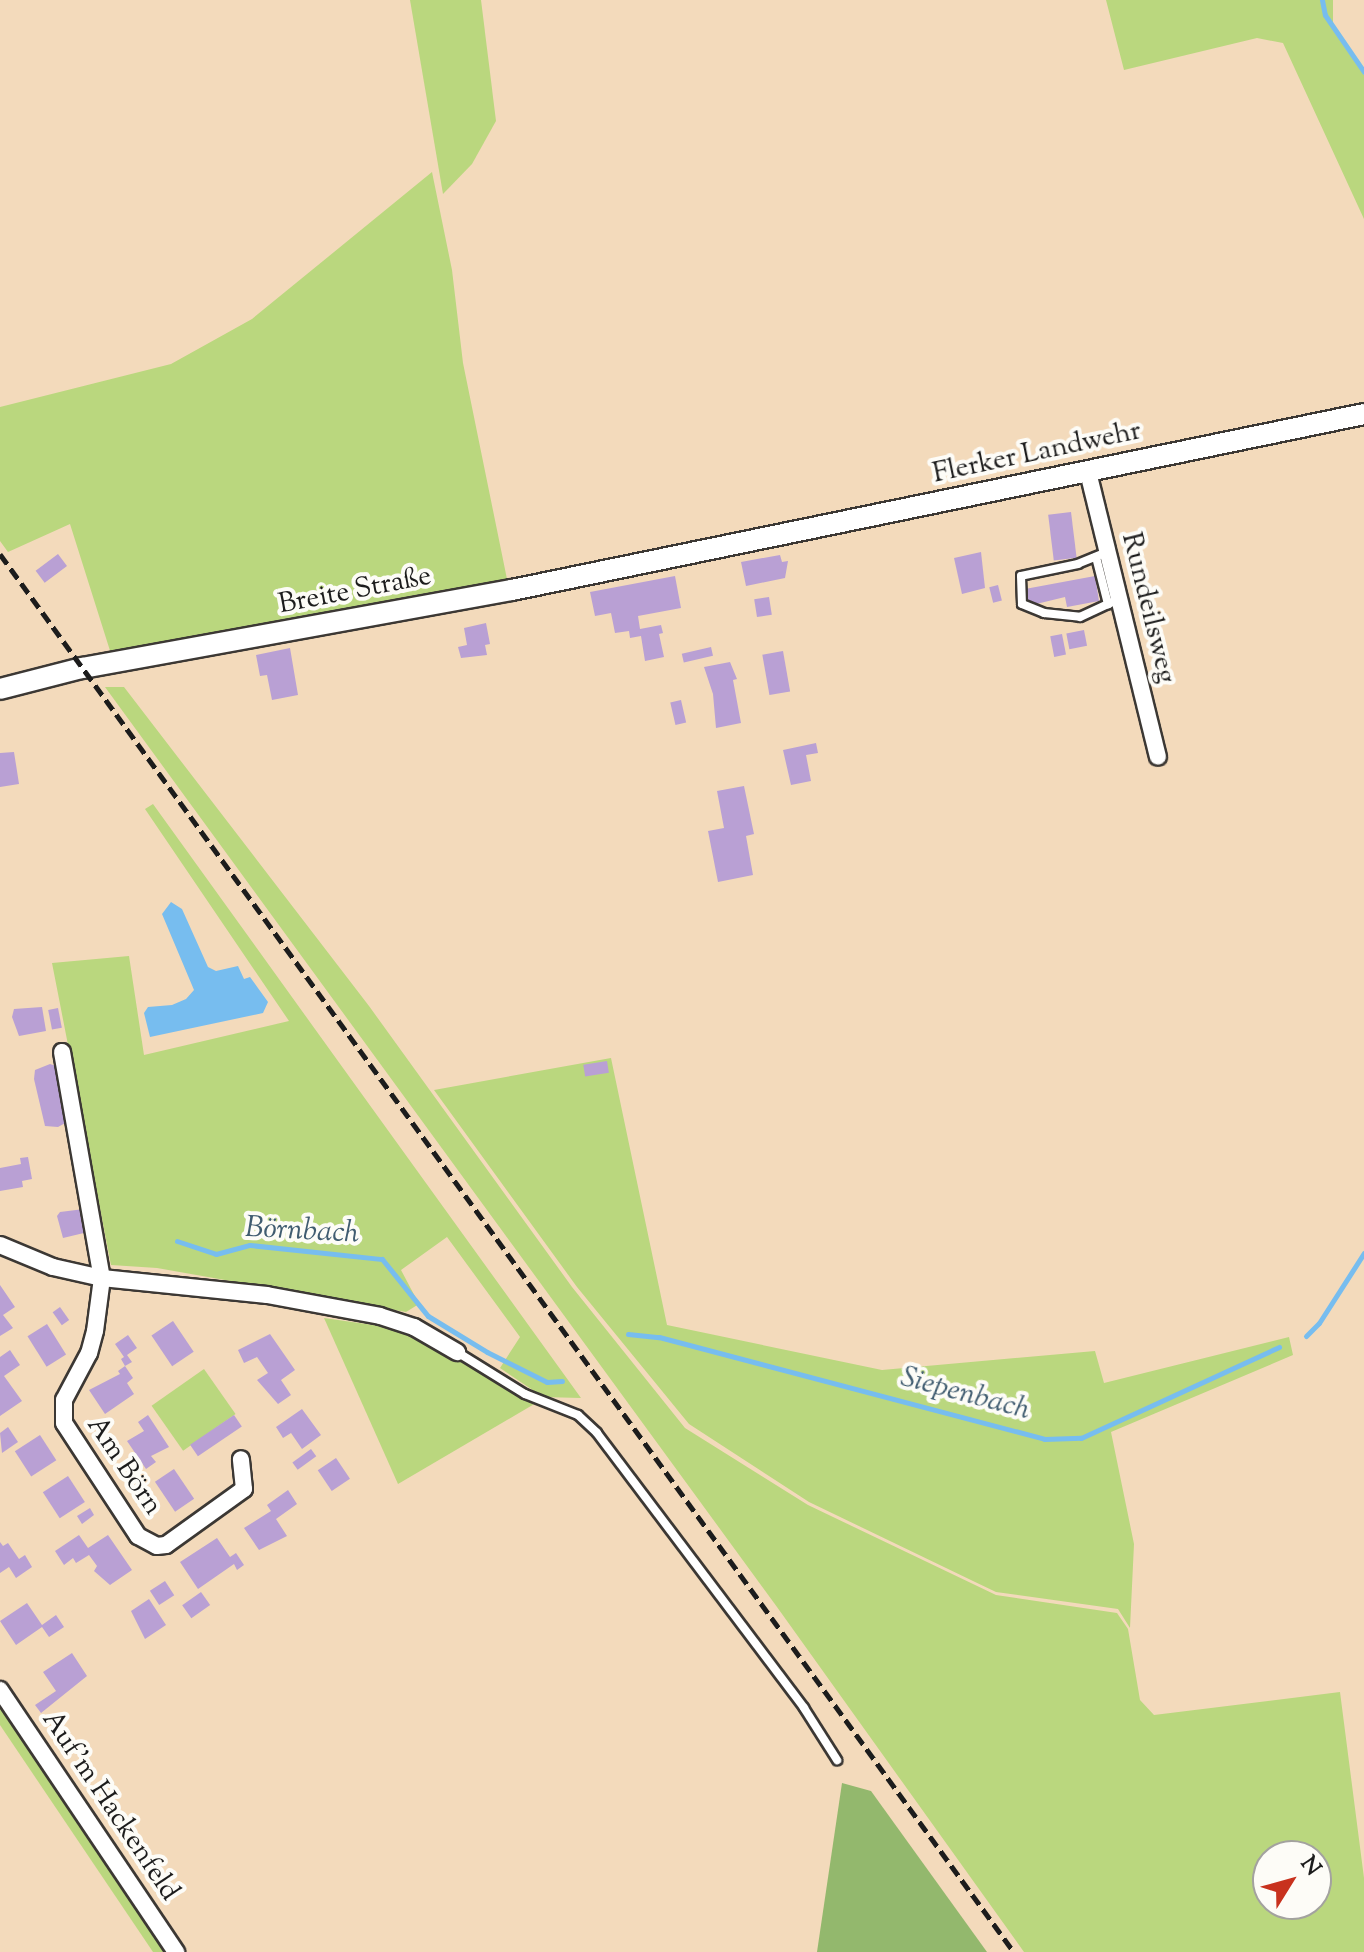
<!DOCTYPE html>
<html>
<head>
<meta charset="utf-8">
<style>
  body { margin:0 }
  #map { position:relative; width:1364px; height:1952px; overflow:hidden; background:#f3dabb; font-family:"Sorts Mill Goudy",serif }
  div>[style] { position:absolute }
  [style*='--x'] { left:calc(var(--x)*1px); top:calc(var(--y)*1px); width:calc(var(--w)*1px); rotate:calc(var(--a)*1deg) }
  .green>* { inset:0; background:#bad77e; transform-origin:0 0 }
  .forest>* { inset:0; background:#93b86d }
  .water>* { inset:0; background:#77bdef }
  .stream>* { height:5px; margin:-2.5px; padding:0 2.5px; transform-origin:2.5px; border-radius:2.5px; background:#77bdef }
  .building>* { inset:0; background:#b9a0d4; transform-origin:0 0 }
  .roads { filter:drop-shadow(2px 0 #3c3834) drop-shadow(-2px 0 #3c3834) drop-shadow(0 2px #3c3834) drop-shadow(0 -2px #3c3834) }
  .service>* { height:8px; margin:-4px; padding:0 4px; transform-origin:4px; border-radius:4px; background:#fff }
  .minor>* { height:16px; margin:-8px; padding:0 8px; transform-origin:8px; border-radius:8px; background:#fff }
  .tertiary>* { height:20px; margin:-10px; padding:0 10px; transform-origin:10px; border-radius:10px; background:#fff }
  .rail>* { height:5px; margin-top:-2.5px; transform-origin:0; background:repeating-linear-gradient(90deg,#1c1c1c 0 12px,transparent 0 18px) }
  span { translate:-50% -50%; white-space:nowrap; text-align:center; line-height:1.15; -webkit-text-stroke:8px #fdfcf7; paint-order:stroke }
  .street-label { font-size:28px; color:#1c1c1c }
  .water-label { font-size:30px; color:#405c70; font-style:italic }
  .north { position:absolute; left:1252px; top:1840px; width:80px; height:80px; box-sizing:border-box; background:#fdfcf7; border:2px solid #a3a29f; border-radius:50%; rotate:53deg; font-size:22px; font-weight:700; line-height:32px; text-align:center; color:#1c1c1c }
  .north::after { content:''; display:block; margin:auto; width:28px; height:36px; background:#c8321e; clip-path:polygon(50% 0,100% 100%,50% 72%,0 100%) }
</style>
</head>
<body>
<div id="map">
  <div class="green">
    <i style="clip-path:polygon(410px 0,481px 0,496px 121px,472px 164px,443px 194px)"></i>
    <i style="clip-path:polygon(1106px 0,1333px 0,1333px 30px,1364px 75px,1364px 219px,1283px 43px,1257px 38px,1124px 70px)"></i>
    <i style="clip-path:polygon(432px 172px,452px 270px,463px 363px,508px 584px,112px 657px,70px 524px,8px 552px,0 541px,0 407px,171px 364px,252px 319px)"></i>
    <i style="clip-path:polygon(evenodd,105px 687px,124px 687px,369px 1006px,572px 1287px,685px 1428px,808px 1505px,996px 1595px,1117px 1613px,1128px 1629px,1140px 1700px,1154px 1715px,1340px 1692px,1364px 1878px,1364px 1952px,1024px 1952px,777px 1607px,105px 687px,1316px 1856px,1316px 1904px,1268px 1904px,1268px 1856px,1316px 1856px)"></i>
    <i style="clip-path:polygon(153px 804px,343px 1068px,581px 1398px,543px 1397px,500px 1368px,520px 1337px,447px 1237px,401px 1270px,419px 1304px,406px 1312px,157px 1268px,111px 1265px,52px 963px,129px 956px,144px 1055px,289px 1021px,145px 809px)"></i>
    <i style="clip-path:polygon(611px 1058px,667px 1325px,882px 1370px,1095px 1351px,1104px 1383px,1289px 1337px,1293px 1355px,1111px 1432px,1134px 1544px,1130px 1628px,1118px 1609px,996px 1592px,973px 1581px,809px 1502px,689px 1424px,577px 1287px,434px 1090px)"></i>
    <i style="clip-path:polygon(324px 1318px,401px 1329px,536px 1403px,398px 1484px)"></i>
    <i style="left:204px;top:1369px;width:55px;height:64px;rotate:55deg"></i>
    <i style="clip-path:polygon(0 1696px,170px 1952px,153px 1952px,0 1725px)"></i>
  </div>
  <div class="forest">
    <i style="clip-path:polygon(842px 1783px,871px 1791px,987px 1952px,817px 1952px)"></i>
  </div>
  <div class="water">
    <i style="clip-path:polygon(171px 902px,182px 909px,208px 967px,216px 971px,238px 966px,244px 979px,250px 977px,268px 1002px,263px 1013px,150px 1037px,144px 1013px,148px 1007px,172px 1005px,186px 999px,194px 990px,162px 914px)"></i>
  </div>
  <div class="stream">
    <i style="--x:1322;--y:0;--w:15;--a:79"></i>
    <i style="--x:1325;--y:15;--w:69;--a:55.6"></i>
    <i style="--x:177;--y:1241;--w:41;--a:18.4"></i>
    <i style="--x:216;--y:1254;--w:35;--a:-15"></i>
    <i style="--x:250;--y:1245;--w:133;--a:6.1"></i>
    <i style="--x:382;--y:1259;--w:73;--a:51.1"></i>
    <i style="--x:428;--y:1316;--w:69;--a:31.4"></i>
    <i style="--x:487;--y:1352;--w:67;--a:26.6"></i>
    <i style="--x:547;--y:1382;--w:15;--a:-4"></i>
    <i style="--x:628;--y:1334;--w:31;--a:6"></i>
    <i style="--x:659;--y:1337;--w:398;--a:14.8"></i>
    <i style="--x:1044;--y:1439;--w:37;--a:-2"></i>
    <i style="--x:1081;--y:1438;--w:218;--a:-24.7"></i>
    <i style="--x:1306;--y:1336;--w:18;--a:-45"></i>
    <i style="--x:1319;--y:1323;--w:83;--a:-57.3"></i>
  </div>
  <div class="building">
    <i style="left:1071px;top:512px;width:46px;height:23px;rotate:83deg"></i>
    <i style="clip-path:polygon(981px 552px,985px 588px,962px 594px,954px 558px)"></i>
    <i style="left:58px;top:554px;width:15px;height:28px;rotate:53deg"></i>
    <i style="clip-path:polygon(780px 555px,782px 562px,788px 561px,785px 578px,746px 586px,741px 562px)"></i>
    <i style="clip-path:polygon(675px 576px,681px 608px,638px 616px,640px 629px,661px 625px,663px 633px,659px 634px,664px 657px,645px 661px,641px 636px,630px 638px,629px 631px,615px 633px,611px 613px,595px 616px,590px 592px)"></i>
    <i style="clip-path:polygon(1095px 576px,1099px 601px,1067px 607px,1065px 597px,1028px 606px,1025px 589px)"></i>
    <i style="left:998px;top:585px;width:16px;height:9px;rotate:76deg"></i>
    <i style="left:769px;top:597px;width:18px;height:15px;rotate:81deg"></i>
    <i style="clip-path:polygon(486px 623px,490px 644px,485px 645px,487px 655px,461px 658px,458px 647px,467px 645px,464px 628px)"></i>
    <i style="left:1084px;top:630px;width:16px;height:18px;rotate:79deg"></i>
    <i style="left:1062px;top:634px;width:21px;height:12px;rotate:79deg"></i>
    <i style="left:711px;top:647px;width:9px;height:30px;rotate:77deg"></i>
    <i style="clip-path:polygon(290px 648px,298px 695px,272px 700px,267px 675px,260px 676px,256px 655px)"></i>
    <i style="left:783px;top:651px;width:41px;height:21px;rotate:80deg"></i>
    <i style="clip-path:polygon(730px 662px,737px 679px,733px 680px,741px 723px,716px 728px,713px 694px,704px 667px)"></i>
    <i style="left:681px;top:700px;width:23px;height:11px;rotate:77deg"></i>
    <i style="clip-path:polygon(816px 743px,818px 753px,806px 755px,811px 781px,791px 785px,783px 750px)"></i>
    <i style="clip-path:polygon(14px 752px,19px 784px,0 787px,0 753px)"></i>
    <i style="clip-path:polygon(744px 786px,754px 834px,746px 836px,753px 875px,718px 882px,708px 831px,724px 828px,717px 791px)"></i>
    <i style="clip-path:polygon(42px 1007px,46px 1031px,19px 1036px,12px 1017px,14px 1009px)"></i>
    <i style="left:58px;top:1008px;width:20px;height:10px;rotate:79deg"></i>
    <i style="left:607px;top:1061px;width:12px;height:24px;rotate:81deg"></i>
    <i style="clip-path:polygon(50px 1064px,56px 1066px,67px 1122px,58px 1127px,45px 1126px,34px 1079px,35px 1070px)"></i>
    <i style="clip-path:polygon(28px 1157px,32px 1179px,22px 1181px,23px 1187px,0 1191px,0 1168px,21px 1164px,20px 1158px)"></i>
    <i style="clip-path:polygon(84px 1209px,88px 1232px,63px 1238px,57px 1216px,60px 1212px)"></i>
    <i style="clip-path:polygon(0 1285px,15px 1307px,3px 1315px,13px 1328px,0 1336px)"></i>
    <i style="left:60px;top:1307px;width:16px;height:9px;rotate:55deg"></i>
    <i style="left:173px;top:1321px;width:37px;height:26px;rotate:56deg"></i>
    <i style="left:47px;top:1324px;width:36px;height:23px;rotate:58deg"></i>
    <i style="clip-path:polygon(270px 1334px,295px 1370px,281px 1380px,291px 1395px,278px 1404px,257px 1380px,268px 1373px,257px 1357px,244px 1363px,238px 1350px)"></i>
    <i style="clip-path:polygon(128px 1335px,137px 1348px,127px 1355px,132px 1362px,125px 1366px,133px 1378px,127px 1383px,134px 1394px,105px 1414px,89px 1390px,120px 1374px,118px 1371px,125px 1366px,121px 1359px,124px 1357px,115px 1344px)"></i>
    <i style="clip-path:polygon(10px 1350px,20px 1365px,4px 1376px,22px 1401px,0 1416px,0 1357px)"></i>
    <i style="clip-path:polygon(302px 1409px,321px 1435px,302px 1449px,291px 1433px,283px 1438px,276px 1427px)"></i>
    <i style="clip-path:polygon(148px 1415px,169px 1447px,151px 1456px,156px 1462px,146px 1469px,127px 1441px,144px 1431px,138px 1422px)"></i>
    <i style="left:234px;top:1415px;width:14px;height:53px;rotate:56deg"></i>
    <i style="clip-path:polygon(8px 1427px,18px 1442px,2px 1453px,0 1433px)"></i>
    <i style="left:40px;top:1435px;width:30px;height:30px;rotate:57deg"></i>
    <i style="left:311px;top:1449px;width:9px;height:23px;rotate:54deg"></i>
    <i style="left:336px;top:1458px;width:25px;height:22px;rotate:56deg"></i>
    <i style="left:174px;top:1469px;width:36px;height:23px;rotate:56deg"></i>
    <i style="left:68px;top:1476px;width:31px;height:30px;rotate:57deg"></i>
    <i style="clip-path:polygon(288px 1490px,297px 1504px,276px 1519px,287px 1536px,259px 1550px,244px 1528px,271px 1511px,267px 1505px)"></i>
    <i style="clip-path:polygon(90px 1508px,94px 1515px,82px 1524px,77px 1516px)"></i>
    <i style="clip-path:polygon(79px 1535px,88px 1548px,108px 1535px,132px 1570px,110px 1585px,94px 1571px,97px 1566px,89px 1555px,76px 1563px,73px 1558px,64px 1565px,55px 1551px)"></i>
    <i style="clip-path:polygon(217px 1538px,230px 1557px,236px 1553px,244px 1565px,237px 1570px,234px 1564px,198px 1589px,180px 1562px)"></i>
    <i style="clip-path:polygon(0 1542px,3px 1546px,8px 1543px,19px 1559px,25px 1555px,32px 1567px,16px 1578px,9px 1567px,0 1573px)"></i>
    <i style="left:165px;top:1581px;width:17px;height:18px;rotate:57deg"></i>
    <i style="left:201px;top:1592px;width:16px;height:23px;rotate:55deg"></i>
    <i style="clip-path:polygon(149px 1599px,166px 1625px,145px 1639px,131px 1611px)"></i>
    <i style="clip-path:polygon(27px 1603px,42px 1625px,56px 1615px,64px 1627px,49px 1637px,42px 1627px,16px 1645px,0 1621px)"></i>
    <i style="clip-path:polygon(72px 1653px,87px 1676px,41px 1713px,35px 1705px,56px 1691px,43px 1672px)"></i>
  </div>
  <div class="roads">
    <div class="service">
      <i style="--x:1107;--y:552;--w:31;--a:158"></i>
      <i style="--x:1078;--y:564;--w:58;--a:168.1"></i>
      <i style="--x:1021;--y:576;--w:28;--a:88"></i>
      <i style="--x:1022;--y:604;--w:24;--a:22"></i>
      <i style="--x:1044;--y:613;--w:36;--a:6"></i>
      <i style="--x:1080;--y:617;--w:43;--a:-24.8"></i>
      <i style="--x:1096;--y:557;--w:49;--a:75.7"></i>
      <i style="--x:457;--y:1352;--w:80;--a:31.7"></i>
      <i style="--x:525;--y:1394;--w:57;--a:21.6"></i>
      <i style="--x:578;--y:1415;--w:26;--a:43"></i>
      <i style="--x:597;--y:1433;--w:344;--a:53"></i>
      <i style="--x:804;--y:1708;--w:62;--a:57.6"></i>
    </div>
    <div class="minor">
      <i style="--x:1088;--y:472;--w:293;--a:76.2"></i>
      <i style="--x:62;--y:1052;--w:230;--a:80"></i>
      <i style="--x:102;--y:1278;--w:53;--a:97.5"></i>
      <i style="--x:95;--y:1331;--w:23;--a:105"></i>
      <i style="--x:89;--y:1353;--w:53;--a:118"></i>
      <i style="--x:64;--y:1400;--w:23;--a:90"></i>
      <i style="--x:64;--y:1423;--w:135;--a:56.8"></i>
      <i style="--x:138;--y:1536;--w:21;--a:28"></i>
      <i style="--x:157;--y:1546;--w:9;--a:-6"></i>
      <i style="--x:166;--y:1545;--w:96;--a:-35.7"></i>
      <i style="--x:244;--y:1489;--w:30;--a:-96"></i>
      <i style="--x:0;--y:1245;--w:57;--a:22.5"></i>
      <i style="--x:53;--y:1267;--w:50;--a:12.7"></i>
      <i style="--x:102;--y:1278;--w:166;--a:5.9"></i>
      <i style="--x:267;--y:1295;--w:115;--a:10.5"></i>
      <i style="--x:380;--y:1316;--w:36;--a:18"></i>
      <i style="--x:414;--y:1327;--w:50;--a:30.2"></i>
      <i style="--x:0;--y:1690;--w:316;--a:56.1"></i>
    </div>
    <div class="tertiary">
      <i style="--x:0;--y:689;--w:85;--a:-14.4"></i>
      <i style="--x:82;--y:668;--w:437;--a:-10.3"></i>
      <i style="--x:512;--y:590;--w:870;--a:-11.67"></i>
    </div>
  </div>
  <div class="rail">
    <i style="--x:0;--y:554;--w:1727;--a:54.05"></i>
  </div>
  <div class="street-label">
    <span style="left:1037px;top:453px;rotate:-12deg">Flerker Landwehr</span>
    <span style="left:355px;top:591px;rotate:-11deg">Breite Straße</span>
    <span style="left:1148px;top:608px;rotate:76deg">Rundeilsweg</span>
    <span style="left:124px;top:1466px;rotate:56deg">Am Börn</span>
    <span style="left:110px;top:1806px;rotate:56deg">Auf'm Hackenfeld</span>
  </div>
  <div class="water-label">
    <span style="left:302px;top:1232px;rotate:3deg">Börnbach</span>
    <span style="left:965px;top:1395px;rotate:15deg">Siepenbach</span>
  </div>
  <div class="north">N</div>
</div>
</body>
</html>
